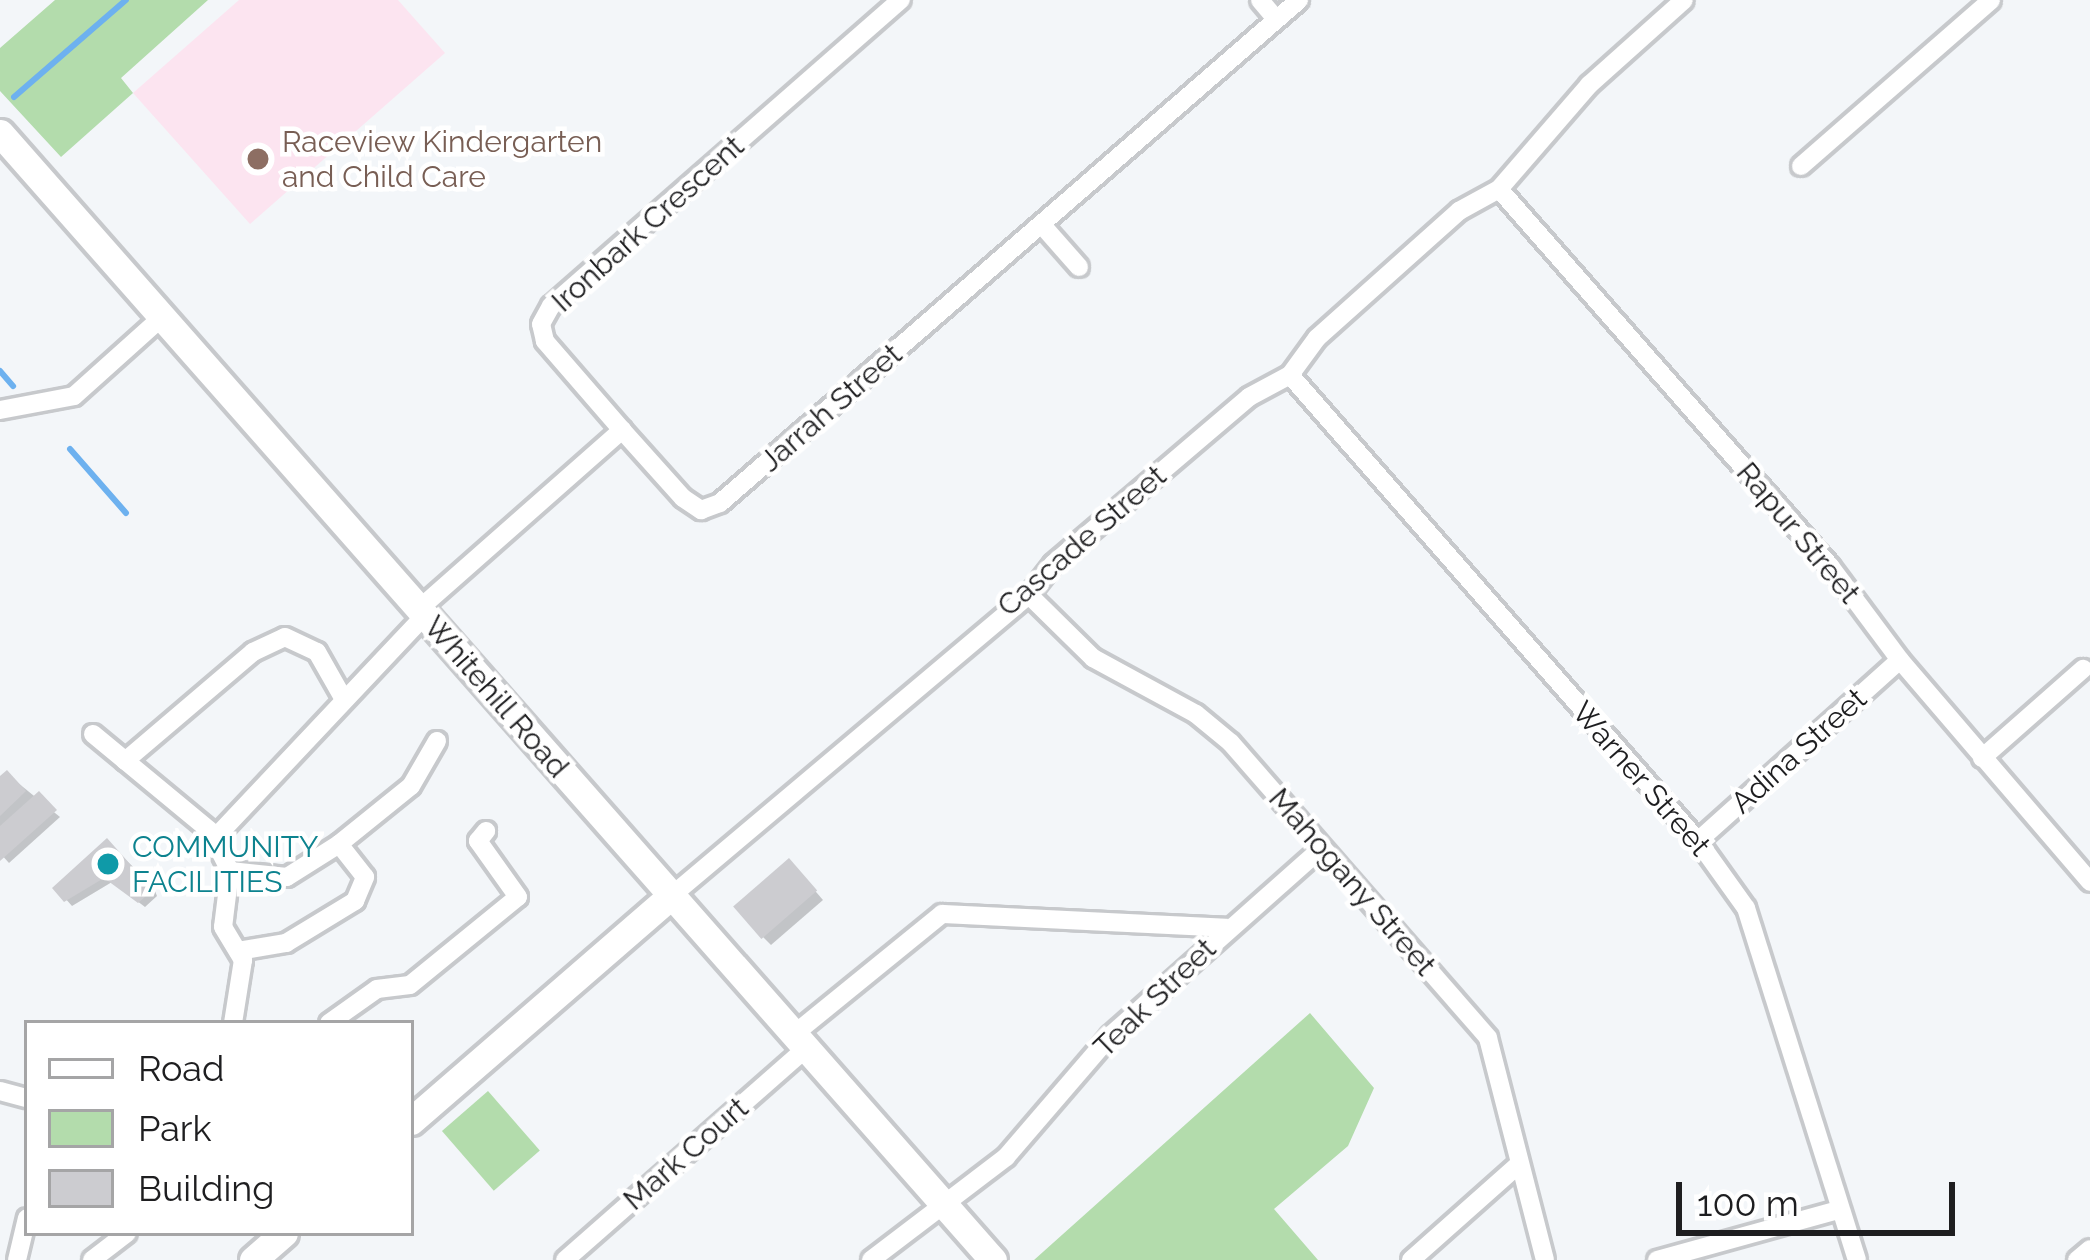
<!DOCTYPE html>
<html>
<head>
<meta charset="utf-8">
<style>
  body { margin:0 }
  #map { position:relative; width:2090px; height:1260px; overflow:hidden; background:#f3f6f9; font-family:Raleway,sans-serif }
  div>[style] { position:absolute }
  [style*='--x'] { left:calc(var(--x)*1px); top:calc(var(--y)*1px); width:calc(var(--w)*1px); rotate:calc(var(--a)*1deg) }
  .education>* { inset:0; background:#fce4f0 }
  .green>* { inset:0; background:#b3dcac; transform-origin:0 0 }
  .shadow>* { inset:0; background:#0003 }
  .stream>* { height:6px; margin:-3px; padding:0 3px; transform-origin:3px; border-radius:3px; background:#6db1ef }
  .building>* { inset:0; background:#ccccd0; transform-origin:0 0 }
  .roads { filter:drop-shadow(3px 0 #c7c9cc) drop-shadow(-3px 0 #c7c9cc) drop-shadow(0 3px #c7c9cc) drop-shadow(0 -3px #c7c9cc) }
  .street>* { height:18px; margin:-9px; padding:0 9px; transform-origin:9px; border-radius:9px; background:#fff }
  .secondary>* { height:27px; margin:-13.5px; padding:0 13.5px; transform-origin:13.5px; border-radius:13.5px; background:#fff }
  .dots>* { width:33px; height:33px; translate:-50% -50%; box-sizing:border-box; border:6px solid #fff; border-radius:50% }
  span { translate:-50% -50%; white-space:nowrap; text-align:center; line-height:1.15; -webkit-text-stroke:9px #fff; paint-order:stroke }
  .education-label { font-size:30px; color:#785e54 }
  .left { translate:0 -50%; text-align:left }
  .street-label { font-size:30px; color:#1e1e20 }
  .culture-label { font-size:30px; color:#0d838f }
  .legend { position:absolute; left:24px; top:1020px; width:390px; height:216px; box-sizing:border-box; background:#fff; border:3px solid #a5a5a6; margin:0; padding:15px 21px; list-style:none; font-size:36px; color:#1e1e20 }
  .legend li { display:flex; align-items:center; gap:24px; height:60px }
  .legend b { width:60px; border:3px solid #a5a5a6 }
  .scale { position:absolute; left:1676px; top:1182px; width:279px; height:54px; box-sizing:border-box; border:6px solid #1e1e20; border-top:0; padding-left:15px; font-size:36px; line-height:42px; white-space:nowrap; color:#1e1e20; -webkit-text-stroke:9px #fff; paint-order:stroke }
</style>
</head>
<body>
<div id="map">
  <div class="education">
    <i style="clip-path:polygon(239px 0,398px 0,445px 53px,250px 224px,133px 93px)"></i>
  </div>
  <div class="green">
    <i style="clip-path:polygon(55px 0,208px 0,121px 78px,133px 93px,61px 157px,0 91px,0 48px)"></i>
    <i style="clip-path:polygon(1310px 1013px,1374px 1088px,1348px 1146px,1274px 1209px,1318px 1260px,1034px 1260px)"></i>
    <i style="left:488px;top:1091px;width:79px;height:61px;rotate:49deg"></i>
  </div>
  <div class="shadow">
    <i style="clip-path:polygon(7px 774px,60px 817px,9px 863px,0 853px,0 780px)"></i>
    <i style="clip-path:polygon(107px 842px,153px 886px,157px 896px,145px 907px,112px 882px,72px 906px,56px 888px)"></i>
    <i style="clip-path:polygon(797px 870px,823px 900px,771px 945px,763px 937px)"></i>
  </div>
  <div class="stream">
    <i style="--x:14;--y:97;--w:148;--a:-40.9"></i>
    <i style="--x:0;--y:371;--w:20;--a:49"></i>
    <i style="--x:70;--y:449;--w:85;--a:48.8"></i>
  </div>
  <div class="building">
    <i style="clip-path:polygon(7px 770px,26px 791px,0 816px,0 776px)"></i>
    <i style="clip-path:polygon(39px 791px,57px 810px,0 861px,0 826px)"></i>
    <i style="clip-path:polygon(107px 838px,153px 890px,138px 903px,104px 878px,64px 902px,52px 888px)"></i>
    <i style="left:789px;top:858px;width:43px;height:74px;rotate:49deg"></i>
  </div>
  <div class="roads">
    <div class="street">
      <i style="--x:1260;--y:0;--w:25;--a:50"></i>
      <i style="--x:1801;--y:166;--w:252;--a:-41.1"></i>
      <i style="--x:1499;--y:189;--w:502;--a:48.72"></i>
      <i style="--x:1830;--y:566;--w:117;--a:53.3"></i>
      <i style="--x:1900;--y:660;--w:292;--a:49.4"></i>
      <i style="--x:1042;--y:225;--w:56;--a:48.6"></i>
      <i style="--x:1290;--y:375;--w:619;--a:48.8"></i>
      <i style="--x:1698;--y:841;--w:82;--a:54.4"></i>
      <i style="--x:1746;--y:908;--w:369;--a:72.5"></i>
      <i style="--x:0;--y:410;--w:75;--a:-10.7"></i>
      <i style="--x:74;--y:396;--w:118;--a:-41.9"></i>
      <i style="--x:622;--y:430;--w:91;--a:48.1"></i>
      <i style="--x:683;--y:498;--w:22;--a:34"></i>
      <i style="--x:701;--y:510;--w:20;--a:-20"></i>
      <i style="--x:720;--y:503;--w:767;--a:-40.98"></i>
      <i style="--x:1029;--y:595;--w:90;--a:44.5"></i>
      <i style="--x:1093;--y:658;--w:117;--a:28.5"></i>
      <i style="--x:1196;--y:714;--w:45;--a:39.6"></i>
      <i style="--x:1231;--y:743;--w:391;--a:48.9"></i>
      <i style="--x:1488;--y:1038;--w:229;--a:75.6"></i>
      <i style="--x:419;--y:609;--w:271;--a:-41.4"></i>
      <i style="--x:622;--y:430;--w:118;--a:-130.9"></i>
      <i style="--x:545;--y:341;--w:17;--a:-103"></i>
      <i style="--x:541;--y:324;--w:21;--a:-61"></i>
      <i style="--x:551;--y:306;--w:465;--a:-41.2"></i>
      <i style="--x:93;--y:734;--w:151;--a:39.6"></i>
      <i style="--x:209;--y:830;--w:46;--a:62.9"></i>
      <i style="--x:230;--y:871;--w:56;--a:97.1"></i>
      <i style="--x:223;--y:927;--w:39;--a:59"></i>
      <i style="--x:243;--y:960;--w:64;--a:99"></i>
      <i style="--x:1982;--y:758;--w:135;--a:-41.4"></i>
      <i style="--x:125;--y:761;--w:168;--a:-40.4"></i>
      <i style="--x:253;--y:652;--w:35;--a:-25"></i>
      <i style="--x:285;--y:637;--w:35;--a:25"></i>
      <i style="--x:317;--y:652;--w:51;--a:60.4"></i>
      <i style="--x:214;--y:839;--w:308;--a:-46.7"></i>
      <i style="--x:1698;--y:841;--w:271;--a:-41.9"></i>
      <i style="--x:230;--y:871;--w:57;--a:6"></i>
      <i style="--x:287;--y:877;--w:62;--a:-32.4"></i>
      <i style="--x:339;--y:844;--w:92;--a:-38.9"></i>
      <i style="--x:411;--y:786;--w:52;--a:-60"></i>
      <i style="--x:670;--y:897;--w:469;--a:-40.1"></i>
      <i style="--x:1029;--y:595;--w:39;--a:-52"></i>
      <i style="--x:1053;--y:564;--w:257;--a:-40.4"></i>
      <i style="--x:1249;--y:397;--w:47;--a:-28.2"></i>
      <i style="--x:1290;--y:375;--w:46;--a:-53.9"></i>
      <i style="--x:1317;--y:338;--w:191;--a:-41.8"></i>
      <i style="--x:1459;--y:211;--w:46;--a:-28.8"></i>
      <i style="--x:1499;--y:189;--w:138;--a:-49.1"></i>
      <i style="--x:1589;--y:85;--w:127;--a:-41.8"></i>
      <i style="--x:238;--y:951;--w:49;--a:-9.5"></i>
      <i style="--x:286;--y:943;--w:81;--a:-31.3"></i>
      <i style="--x:355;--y:901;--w:26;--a:-67"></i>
      <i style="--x:365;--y:877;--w:42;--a:-128.2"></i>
      <i style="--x:329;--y:1023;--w:59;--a:-35.3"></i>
      <i style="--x:377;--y:989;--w:33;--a:-7"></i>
      <i style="--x:410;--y:985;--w:139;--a:-39.2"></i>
      <i style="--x:518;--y:897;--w:69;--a:-125.5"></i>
      <i style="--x:478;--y:841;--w:13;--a:-51"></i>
      <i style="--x:793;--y:1035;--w:192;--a:-39.1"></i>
      <i style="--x:942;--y:914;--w:285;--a:2.8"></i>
      <i style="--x:0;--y:1091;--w:28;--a:15"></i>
      <i style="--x:17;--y:1260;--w:43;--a:-76.6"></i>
      <i style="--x:92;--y:1260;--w:44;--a:-37.6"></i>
      <i style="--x:565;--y:1260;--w:321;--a:-41.3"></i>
      <i style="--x:871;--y:1260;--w:170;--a:-37.3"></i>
      <i style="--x:1006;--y:1157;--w:160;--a:-49.3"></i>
      <i style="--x:1110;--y:1036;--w:283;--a:-41.6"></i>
      <i style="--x:1411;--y:1260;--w:142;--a:-41.6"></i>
      <i style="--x:1657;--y:1260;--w:188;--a:-15.4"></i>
      <i style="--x:2077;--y:1260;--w:17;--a:-40"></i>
    </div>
    <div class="secondary">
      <i style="--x:0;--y:133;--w:1502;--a:48.62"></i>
      <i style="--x:411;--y:1121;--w:342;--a:-40.9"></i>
      <i style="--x:253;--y:1260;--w:41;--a:-41.1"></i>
    </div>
  </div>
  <div class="dots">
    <i style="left:258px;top:159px;background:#8d6e63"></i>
    <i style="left:108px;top:864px;background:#0f9aa8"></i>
  </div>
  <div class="education-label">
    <span class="left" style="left:282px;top:159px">Raceview Kindergarten<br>and Child Care</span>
  </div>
  <div class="street-label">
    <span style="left:648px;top:224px;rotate:-42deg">Ironbark Crescent</span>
    <span style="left:831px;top:408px;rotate:-41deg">Jarrah Street</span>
    <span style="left:1798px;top:533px;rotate:50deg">Rapur Street</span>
    <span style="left:1082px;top:541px;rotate:-41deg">Cascade Street</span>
    <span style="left:496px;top:697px;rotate:49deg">Whitehill Road</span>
    <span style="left:1799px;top:751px;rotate:-42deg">Adina Street</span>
    <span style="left:1641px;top:779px;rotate:49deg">Warner Street</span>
    <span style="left:1352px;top:882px;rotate:49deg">Mahogany Street</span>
    <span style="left:1155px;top:998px;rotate:-44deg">Teak Street</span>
    <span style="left:686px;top:1154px;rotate:-41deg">Mark Court</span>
  </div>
  <div class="culture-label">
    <span class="left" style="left:132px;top:864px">COMMUNITY<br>FACILITIES</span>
  </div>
  <ul class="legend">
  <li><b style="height:15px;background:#fff"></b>Road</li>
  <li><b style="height:33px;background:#b3dcac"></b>Park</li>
  <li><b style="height:33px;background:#ccccd0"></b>Building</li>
  </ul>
  <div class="scale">100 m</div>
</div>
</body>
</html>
